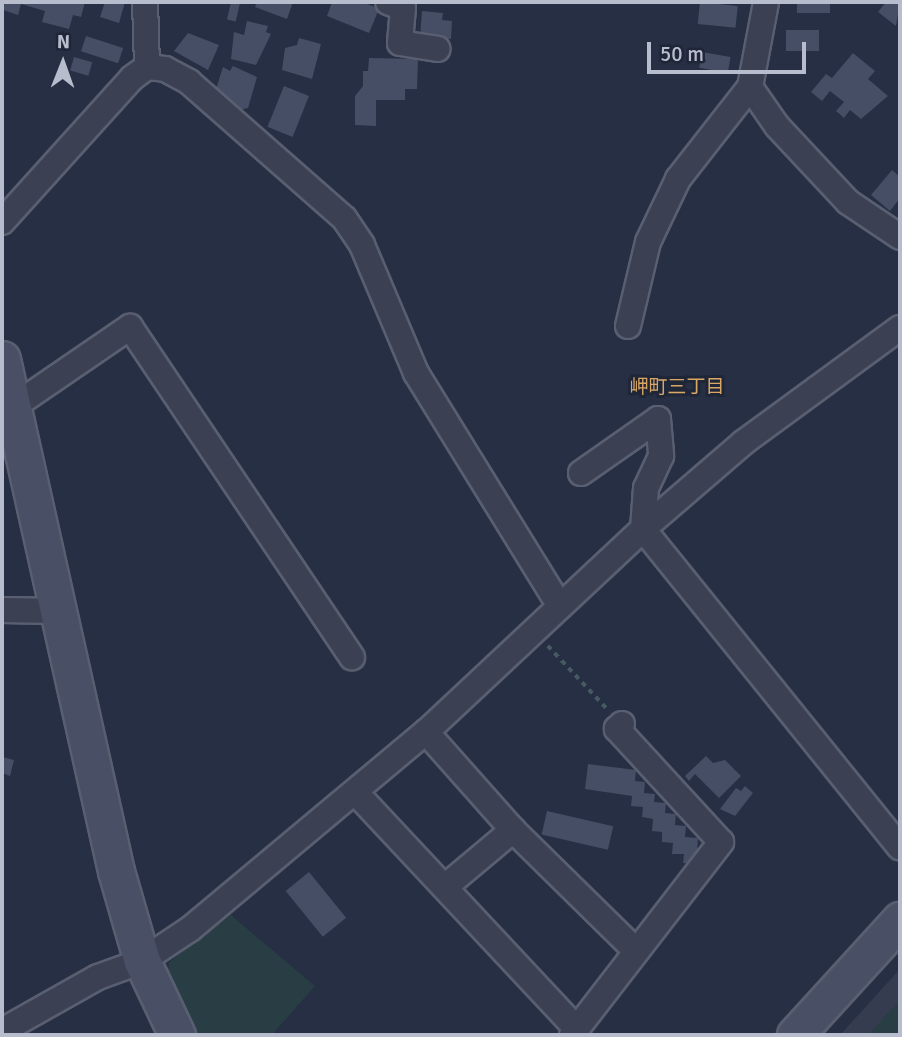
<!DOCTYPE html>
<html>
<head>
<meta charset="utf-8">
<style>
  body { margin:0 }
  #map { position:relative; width:902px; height:1037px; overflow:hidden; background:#262f43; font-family:Signika,"Noto Sans JP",sans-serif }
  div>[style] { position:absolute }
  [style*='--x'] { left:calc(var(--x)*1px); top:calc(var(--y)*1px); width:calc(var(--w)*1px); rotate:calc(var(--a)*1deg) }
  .airport>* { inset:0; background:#353c50 }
  .green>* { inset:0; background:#283d44 }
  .building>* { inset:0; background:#454e65; transform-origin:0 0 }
  .path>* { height:3.5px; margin-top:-1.75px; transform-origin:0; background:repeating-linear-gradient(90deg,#475a61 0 5px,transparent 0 10px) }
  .roads { filter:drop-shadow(2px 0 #595f70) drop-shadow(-2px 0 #595f70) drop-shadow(0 2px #595f70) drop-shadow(0 -2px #595f70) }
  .street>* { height:24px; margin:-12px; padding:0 12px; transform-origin:12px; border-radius:12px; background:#3b4153 }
  .secondary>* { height:35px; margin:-17.5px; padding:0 17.5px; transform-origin:17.5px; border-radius:17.5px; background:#495066 }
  span { translate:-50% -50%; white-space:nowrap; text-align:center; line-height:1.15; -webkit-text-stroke:6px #1f2638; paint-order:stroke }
  .neighbourhood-label { font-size:19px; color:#d9a867 }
  .frame { position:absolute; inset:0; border:4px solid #b8bdcd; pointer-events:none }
  .north { position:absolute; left:28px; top:28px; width:70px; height:70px; -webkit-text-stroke:5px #1f2638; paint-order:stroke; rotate:1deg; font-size:19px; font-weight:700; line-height:28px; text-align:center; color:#b8bdcd }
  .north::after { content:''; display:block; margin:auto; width:24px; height:32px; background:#b8bdcd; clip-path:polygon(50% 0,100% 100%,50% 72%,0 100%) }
  .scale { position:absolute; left:647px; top:42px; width:159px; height:32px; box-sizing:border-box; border:4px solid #b8bdcd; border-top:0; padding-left:9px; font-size:21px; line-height:24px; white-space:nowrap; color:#b8bdcd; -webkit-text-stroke:5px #1f2638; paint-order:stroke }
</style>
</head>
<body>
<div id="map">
  <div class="airport">
    <i style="clip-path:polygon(900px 969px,900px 1035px,840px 1035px)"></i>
  </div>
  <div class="green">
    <i style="clip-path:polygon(231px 915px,315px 986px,272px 1035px,196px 1035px,168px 973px,169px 962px)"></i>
    <i style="clip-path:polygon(900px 1000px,900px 1035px,868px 1035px)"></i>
  </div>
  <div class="building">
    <i style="clip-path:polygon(5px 2px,85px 2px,81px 17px,73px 15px,69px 29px,42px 22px,45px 11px,21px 4px,18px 15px,3px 10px)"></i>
    <i style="clip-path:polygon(105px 2px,125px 2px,119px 23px,100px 17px)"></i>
    <i style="left:231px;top:2px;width:9px;height:18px;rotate:13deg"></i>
    <i style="clip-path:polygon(257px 2px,293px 2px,287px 19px,255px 7px)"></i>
    <i style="clip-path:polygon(332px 2px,363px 2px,379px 9px,369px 33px,327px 16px)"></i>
    <i style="left:700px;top:2px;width:38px;height:22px;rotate:6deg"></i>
    <i style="left:797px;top:2px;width:33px;height:11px"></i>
    <i style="clip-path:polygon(886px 2px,900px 2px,896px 26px,878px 12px)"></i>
    <i style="clip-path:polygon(422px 11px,443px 13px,442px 20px,452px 21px,451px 39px,420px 37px)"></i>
    <i style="clip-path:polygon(247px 21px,268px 26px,266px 32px,271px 34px,256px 65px,231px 59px,234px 32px,244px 35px)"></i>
    <i style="left:786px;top:30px;width:33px;height:21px"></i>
    <i style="clip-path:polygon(188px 33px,219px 45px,208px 70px,174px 51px)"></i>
    <i style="left:86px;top:36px;width:39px;height:16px;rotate:18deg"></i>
    <i style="clip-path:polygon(299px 38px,321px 44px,312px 79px,282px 70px,285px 48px,297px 45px)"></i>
    <i style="left:702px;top:52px;width:29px;height:16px;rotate:10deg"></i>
    <i style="clip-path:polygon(853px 53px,875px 71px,868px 79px,888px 96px,861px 119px,850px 110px,844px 118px,836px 111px,844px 102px,830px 91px,822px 101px,811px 92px,826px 74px,832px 78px)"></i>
    <i style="left:74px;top:57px;width:19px;height:14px;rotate:16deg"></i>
    <i style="clip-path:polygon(369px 58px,418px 59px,417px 89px,405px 89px,405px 100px,376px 100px,376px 126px,355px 125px,355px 96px,363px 86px,363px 71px,368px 71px)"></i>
    <i style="clip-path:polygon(233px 66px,257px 77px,248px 108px,240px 110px,215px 92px,223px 67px,230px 71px)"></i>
    <i style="left:284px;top:86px;width:27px;height:44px;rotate:22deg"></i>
    <i style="clip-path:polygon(892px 170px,900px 177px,900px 198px,890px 211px,871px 195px)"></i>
    <i style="clip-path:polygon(706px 756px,713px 763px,725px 760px,741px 776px,719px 798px,695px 774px,689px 781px,685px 776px)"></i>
    <i style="clip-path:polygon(2px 757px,14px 760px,10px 776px,2px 773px)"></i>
    <i style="clip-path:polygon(588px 764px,636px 770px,635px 781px,645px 782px,644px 793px,655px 794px,654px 802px,666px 803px,665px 813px,676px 814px,675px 825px,686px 826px,685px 837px,698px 838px,696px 864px,683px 863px,684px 854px,672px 854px,673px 843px,662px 842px,662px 832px,652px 831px,653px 819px,642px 817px,643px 807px,631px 806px,632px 796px,585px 789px)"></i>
    <i style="clip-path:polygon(745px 786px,753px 793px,735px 816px,720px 809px,736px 788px,741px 791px)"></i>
    <i style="left:547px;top:811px;width:68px;height:24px;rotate:13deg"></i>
    <i style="left:309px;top:872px;width:59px;height:30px;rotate:51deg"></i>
  </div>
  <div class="path">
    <i style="--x:548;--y:646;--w:88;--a:46.8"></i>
  </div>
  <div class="roads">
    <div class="street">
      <i style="--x:145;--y:2;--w:65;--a:88.2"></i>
      <i style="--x:388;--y:2;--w:16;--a:22"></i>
      <i style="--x:403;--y:8;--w:35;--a:95"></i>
      <i style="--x:400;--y:43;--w:38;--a:9"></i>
      <i style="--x:750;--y:87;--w:47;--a:55.3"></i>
      <i style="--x:777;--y:126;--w:104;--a:46.9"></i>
      <i style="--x:848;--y:202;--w:63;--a:33.9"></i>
      <i style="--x:2;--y:222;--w:194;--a:-47.9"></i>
      <i style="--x:132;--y:78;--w:19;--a:-36"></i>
      <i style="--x:147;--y:67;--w:18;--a:6"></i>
      <i style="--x:165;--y:69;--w:27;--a:28"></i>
      <i style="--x:189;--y:82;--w:206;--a:41.3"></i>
      <i style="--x:344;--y:218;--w:32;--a:56"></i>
      <i style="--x:362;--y:245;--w:139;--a:67.1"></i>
      <i style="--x:416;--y:373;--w:274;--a:58.3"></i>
      <i style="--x:628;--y:326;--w:86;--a:-76.6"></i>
      <i style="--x:648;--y:242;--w:70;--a:-64.5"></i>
      <i style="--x:678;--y:179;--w:117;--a:-52"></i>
      <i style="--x:750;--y:87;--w:86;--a:-79.3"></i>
      <i style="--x:13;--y:407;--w:142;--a:-34.4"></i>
      <i style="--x:130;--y:327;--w:398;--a:56.1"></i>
      <i style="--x:581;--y:473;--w:94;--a:-35"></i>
      <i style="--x:658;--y:419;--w:37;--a:85"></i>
      <i style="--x:661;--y:456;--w:35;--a:115"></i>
      <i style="--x:646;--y:488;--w:41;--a:94.2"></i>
      <i style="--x:643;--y:529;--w:409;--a:51.1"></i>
      <i style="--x:2;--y:610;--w:57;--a:1"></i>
      <i style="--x:426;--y:732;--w:131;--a:48.4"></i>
      <i style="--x:513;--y:830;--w:171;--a:44.5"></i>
      <i style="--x:356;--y:793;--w:323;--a:46.9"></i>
      <i style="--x:445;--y:887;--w:89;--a:-40"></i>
      <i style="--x:2;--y:1031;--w:110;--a:-29.4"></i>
      <i style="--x:98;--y:977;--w:47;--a:-20"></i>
      <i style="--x:142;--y:961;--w:58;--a:-33.7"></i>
      <i style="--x:190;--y:929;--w:307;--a:-39.9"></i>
      <i style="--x:426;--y:732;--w:297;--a:-43.1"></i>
      <i style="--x:643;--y:529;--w:133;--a:-40.7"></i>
      <i style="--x:744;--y:442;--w:193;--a:-36.2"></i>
      <i style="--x:572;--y:1035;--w:244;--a:-52.3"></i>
      <i style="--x:721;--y:842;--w:154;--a:-132.6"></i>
      <i style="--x:617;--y:729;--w:7;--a:-45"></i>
    </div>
    <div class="secondary">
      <i style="--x:2;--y:359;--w:525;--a:77.45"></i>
      <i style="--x:116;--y:871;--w:94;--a:73.9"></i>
      <i style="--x:142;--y:961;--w:82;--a:64.7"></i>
      <i style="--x:795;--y:1035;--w:156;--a:-47.6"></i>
    </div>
  </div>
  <div class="neighbourhood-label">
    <span style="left:677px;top:388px">岬町三丁目</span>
  </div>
  <div class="frame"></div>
  <div class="north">N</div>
  <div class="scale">50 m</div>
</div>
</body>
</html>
